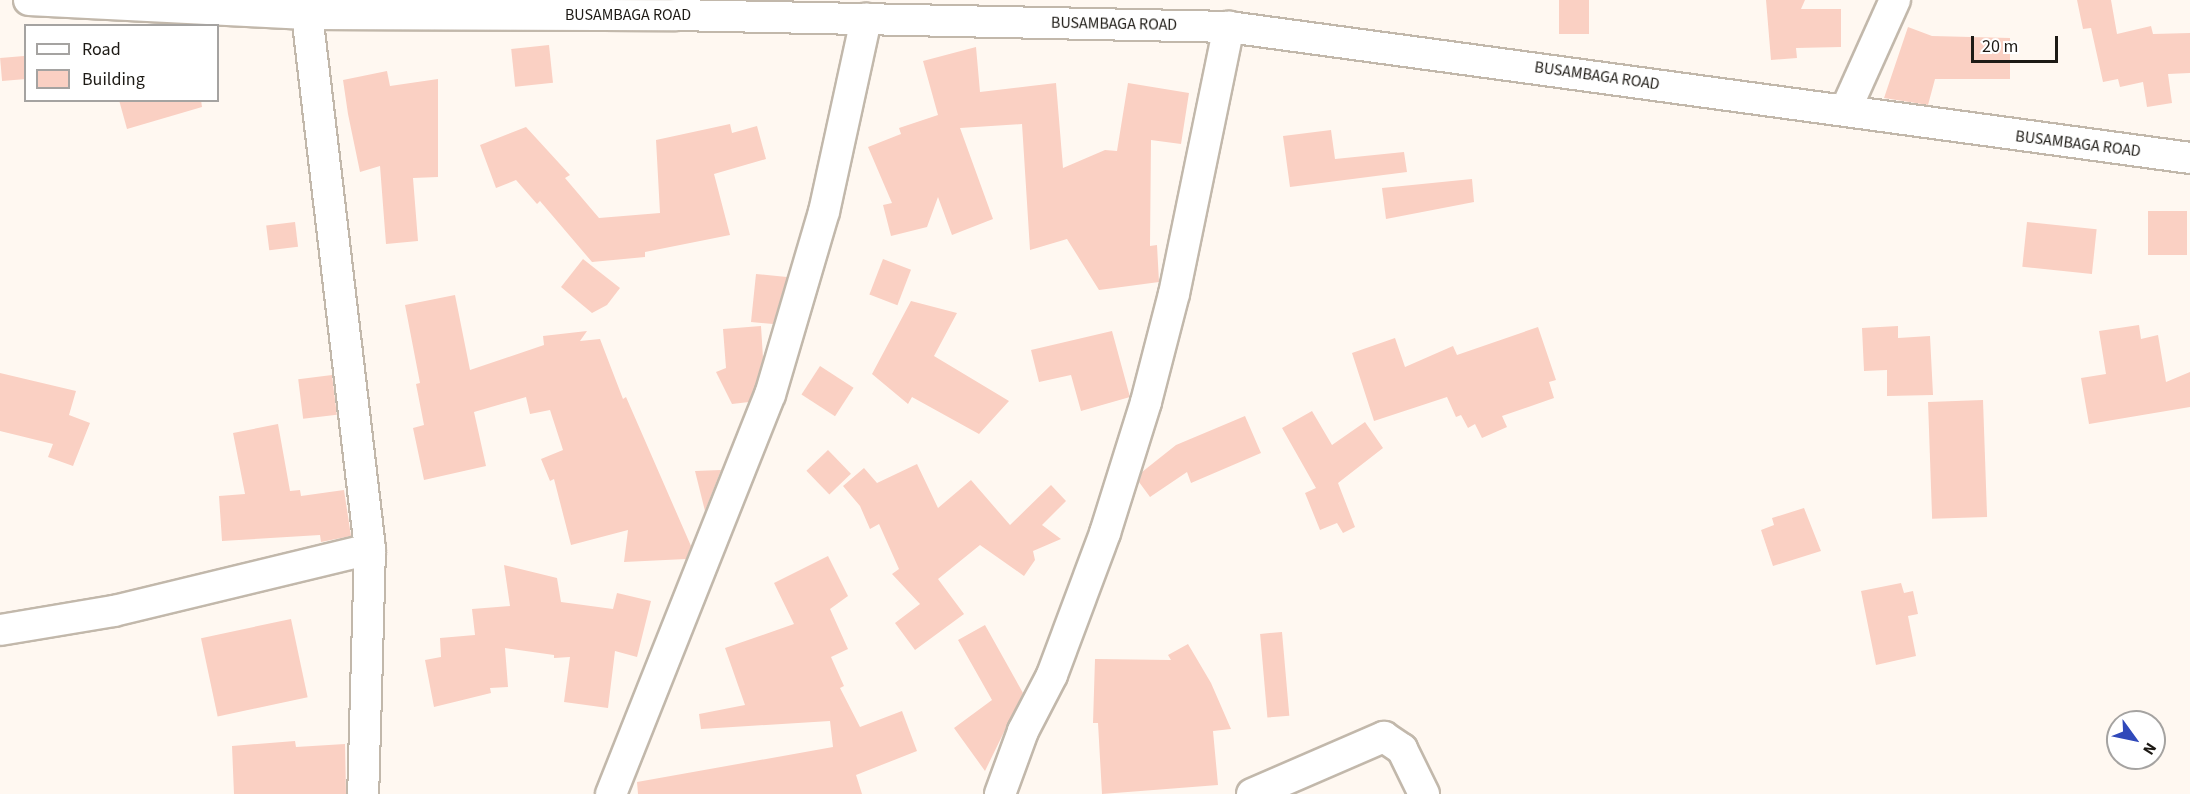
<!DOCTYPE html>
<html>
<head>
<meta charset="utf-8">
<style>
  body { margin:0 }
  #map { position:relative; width:2190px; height:794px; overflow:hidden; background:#fff8f1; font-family:"Source Sans 3",sans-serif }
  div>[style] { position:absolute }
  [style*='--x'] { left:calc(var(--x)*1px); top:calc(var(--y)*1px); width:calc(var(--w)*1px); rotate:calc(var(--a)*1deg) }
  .building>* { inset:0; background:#fad0c3; transform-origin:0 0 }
  .roads { filter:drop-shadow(2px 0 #c2b8ab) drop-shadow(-2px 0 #c2b8ab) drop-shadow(0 2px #c2b8ab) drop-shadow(0 -2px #c2b8ab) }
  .minor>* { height:30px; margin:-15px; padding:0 15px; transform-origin:15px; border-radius:15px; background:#fff }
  span { translate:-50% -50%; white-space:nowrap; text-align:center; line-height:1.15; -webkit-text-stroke:5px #fff; paint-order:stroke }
  .street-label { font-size:16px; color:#1d1a15 }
  .legend { position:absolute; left:24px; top:24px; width:195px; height:78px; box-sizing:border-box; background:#fff; border:2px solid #a5a3a1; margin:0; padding:8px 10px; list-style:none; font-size:18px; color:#1d1a15 }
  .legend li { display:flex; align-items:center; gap:12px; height:30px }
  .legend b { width:30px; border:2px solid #a5a3a1 }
  .north { position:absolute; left:2106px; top:710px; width:60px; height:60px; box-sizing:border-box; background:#fff; border:2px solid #a5a3a1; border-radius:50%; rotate:123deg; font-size:16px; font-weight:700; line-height:24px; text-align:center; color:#1d1a15 }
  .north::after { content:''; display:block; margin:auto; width:21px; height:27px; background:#3049ba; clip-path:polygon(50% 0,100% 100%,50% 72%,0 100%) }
  .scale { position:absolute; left:1971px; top:36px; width:87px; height:27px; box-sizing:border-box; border:3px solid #1d1a15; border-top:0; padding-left:8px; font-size:18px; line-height:21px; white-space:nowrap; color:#1d1a15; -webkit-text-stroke:4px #fff; paint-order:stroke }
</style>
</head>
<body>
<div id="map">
  <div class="building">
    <i style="left:1559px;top:0;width:30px;height:34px"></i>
    <i style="clip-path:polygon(1766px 0,1805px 0,1801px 9px,1841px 9px,1841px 47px,1796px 48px,1797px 58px,1771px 60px)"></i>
    <i style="clip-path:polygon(2077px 0,2111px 0,2117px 34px,2151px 26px,2153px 34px,2190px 33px,2190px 73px,2168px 74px,2172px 103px,2147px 107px,2143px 82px,2120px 87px,2118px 79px,2103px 82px,2091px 28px,2083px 29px)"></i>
    <i style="clip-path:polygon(1908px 27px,1932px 36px,2010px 38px,2010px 79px,1935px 79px,1928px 105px,1884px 98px)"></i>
    <i style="left:549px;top:45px;width:38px;height:38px;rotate:84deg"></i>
    <i style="clip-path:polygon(976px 47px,980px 92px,1056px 83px,1063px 168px,1105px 150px,1117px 151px,1128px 83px,1189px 93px,1181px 144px,1151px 140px,1150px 246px,1157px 245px,1159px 282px,1099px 290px,1067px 239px,1030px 250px,1022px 124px,960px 128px,993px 219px,952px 235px,938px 197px,927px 227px,891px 236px,883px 205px,892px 203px,868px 147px,901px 134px,899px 128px,938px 115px,923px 61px)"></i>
    <i style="left:24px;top:56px;width:23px;height:24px;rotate:85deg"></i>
    <i style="clip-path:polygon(387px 71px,390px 86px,438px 79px,438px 177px,413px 178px,418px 241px,386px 244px,380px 166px,360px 172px,348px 114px,343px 80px)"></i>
    <i style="clip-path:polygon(119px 100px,201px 100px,202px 107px,127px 129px)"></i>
    <i style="clip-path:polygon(730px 124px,732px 133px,757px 126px,766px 159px,714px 174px,730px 235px,645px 252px,645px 257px,592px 262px,540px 201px,537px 204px,516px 180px,496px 188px,480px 145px,526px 127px,570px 175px,565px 178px,599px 218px,660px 213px,656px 140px)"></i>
    <i style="clip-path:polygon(1331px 130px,1335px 159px,1404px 152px,1407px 172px,1290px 187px,1283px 136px)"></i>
    <i style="clip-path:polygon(1472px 179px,1474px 202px,1386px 219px,1382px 188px)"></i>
    <i style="left:2148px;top:211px;width:39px;height:44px"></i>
    <i style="left:295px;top:222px;width:25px;height:29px;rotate:83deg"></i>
    <i style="left:2027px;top:222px;width:70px;height:45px;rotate:6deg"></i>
    <i style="clip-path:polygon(583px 259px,620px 288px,607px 305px,592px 313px,561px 287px)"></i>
    <i style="left:883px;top:259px;width:30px;height:38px;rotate:21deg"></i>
    <i style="clip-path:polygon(756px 274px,787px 277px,773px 324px,751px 322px)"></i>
    <i style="clip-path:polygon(455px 295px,470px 370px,544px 345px,543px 336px,587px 331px,580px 341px,600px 339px,623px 399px,626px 397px,691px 546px,686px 559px,624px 562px,628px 530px,571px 545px,554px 479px,550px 481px,541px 459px,563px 450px,550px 410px,530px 414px,526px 397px,474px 412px,486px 466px,424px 480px,413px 428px,424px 425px,416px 384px,420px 383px,405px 305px)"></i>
    <i style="clip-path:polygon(911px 301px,957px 313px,934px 356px,1009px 401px,979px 434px,912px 397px,908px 404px,872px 374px)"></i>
    <i style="clip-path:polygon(2139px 325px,2141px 339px,2158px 335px,2166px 382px,2190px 372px,2190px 407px,2089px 424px,2081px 378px,2106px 374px,2099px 331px)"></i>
    <i style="clip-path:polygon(761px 326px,763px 358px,754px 389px,749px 402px,732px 404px,716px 372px,726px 368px,723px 329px)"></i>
    <i style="clip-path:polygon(1898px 326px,1898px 338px,1930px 336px,1933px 395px,1887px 396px,1887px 370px,1864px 371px,1862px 328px)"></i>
    <i style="clip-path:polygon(1538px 327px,1556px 380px,1549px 382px,1554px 398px,1502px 416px,1507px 427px,1482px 438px,1475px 424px,1468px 428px,1461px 415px,1456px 417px,1447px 397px,1374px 421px,1352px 353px,1395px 338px,1405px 367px,1453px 346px,1457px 355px)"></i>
    <i style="clip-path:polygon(1112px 331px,1130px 397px,1081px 411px,1071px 375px,1039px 382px,1031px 350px)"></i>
    <i style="left:820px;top:366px;width:40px;height:34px;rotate:33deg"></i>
    <i style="clip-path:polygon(0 373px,76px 391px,69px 415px,90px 423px,73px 466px,48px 457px,53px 444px,0 431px)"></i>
    <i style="left:332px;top:375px;width:40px;height:34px;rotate:83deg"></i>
    <i style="left:1983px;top:400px;width:117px;height:55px;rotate:88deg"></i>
    <i style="clip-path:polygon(1312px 411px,1332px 445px,1365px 422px,1383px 448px,1338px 483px,1355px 527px,1343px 533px,1337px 523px,1320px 530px,1305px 493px,1316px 488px,1282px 428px)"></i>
    <i style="clip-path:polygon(1245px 416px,1261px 453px,1191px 483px,1187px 472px,1150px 497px,1139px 482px,1142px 472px,1176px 445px)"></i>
    <i style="clip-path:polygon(278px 424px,290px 491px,300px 490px,301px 496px,344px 490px,351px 536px,321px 542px,320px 535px,222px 541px,219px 496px,245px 494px,233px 433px)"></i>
    <i style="left:828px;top:450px;width:33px;height:30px;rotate:46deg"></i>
    <i style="clip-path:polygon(917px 464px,938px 508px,971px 480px,1010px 525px,1051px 485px,1066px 501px,1042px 525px,1061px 539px,1033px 551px,1035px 560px,1024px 576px,980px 545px,938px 579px,964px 614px,915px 650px,895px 623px,920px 604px,892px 574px,899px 569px,879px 524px,870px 529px,860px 506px,843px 486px,864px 468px,877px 483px)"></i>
    <i style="clip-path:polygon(721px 470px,705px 511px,695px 471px)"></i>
    <i style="clip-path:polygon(1804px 508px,1821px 551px,1773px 566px,1761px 530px,1774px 525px,1772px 518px)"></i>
    <i style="clip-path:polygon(828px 556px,848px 596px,830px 609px,848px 649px,831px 657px,844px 686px,840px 688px,860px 727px,902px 711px,917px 751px,856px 775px,862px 794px,638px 794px,637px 782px,833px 747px,830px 721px,701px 729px,699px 714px,745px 705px,725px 648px,794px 624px,774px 583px)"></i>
    <i style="clip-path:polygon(504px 565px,557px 578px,561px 602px,613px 609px,617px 593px,651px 601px,637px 657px,615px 651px,608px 708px,564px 702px,570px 657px,554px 658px,554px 655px,505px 648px,508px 687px,490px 688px,491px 693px,434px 707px,425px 660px,441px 657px,440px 638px,475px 635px,472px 609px,510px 606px)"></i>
    <i style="clip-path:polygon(1901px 583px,1904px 593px,1913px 591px,1918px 614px,1908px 616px,1916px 656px,1876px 665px,1861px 591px)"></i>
    <i style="left:291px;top:619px;width:80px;height:92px;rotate:78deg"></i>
    <i style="clip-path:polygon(985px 625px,1023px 693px,985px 771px,954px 728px,992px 700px,958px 640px)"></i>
    <i style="left:1282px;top:632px;width:84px;height:22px;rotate:85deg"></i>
    <i style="clip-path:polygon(1188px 644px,1211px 683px,1231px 729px,1213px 731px,1218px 785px,1102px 794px,1098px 723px,1093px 723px,1095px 659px,1171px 660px,1168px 655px)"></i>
    <i style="clip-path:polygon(295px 741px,296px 747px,345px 744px,346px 794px,234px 794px,232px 746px)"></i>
  </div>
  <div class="roads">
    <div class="minor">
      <i style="--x:29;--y:0;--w:278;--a:2.9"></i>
      <i style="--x:307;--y:14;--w:369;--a:0.2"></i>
      <i style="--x:676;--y:15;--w:553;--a:1.24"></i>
      <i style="--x:1229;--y:27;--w:970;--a:7.76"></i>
      <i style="--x:307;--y:14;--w:539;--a:83.28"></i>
      <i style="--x:370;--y:549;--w:245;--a:91.6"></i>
      <i style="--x:1846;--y:109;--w:120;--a:-65.8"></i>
      <i style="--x:0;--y:630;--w:116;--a:-9.5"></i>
      <i style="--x:114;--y:611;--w:263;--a:-13.6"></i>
      <i style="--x:611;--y:794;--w:430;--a:-68.3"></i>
      <i style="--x:770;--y:395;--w:191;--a:-73.6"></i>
      <i style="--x:824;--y:212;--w:198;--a:-77.7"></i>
      <i style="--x:1000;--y:794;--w:67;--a:-69.9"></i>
      <i style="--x:1023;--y:731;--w:63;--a:-62.6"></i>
      <i style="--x:1052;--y:675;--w:152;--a:-69.5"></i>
      <i style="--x:1105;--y:533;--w:137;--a:-72.6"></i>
      <i style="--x:1146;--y:402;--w:112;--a:-75.5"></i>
      <i style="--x:1174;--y:294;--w:273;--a:-78.4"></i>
      <i style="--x:1252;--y:794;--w:144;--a:-23.4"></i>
      <i style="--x:1384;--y:737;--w:22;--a:34"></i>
      <i style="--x:1402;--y:749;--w:50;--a:63.9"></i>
    </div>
  </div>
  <div class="street-label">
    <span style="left:628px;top:15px">BUSAMBAGA ROAD</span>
    <span style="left:1114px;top:24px;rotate:1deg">BUSAMBAGA ROAD</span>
    <span style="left:1597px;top:76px;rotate:8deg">BUSAMBAGA ROAD</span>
    <span style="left:2078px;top:144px;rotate:7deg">BUSAMBAGA ROAD</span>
  </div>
  <ul class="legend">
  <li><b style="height:8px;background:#fff"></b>Road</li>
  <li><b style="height:16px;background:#fad0c3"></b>Building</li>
  </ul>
  <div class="north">N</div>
  <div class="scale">20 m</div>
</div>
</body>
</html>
